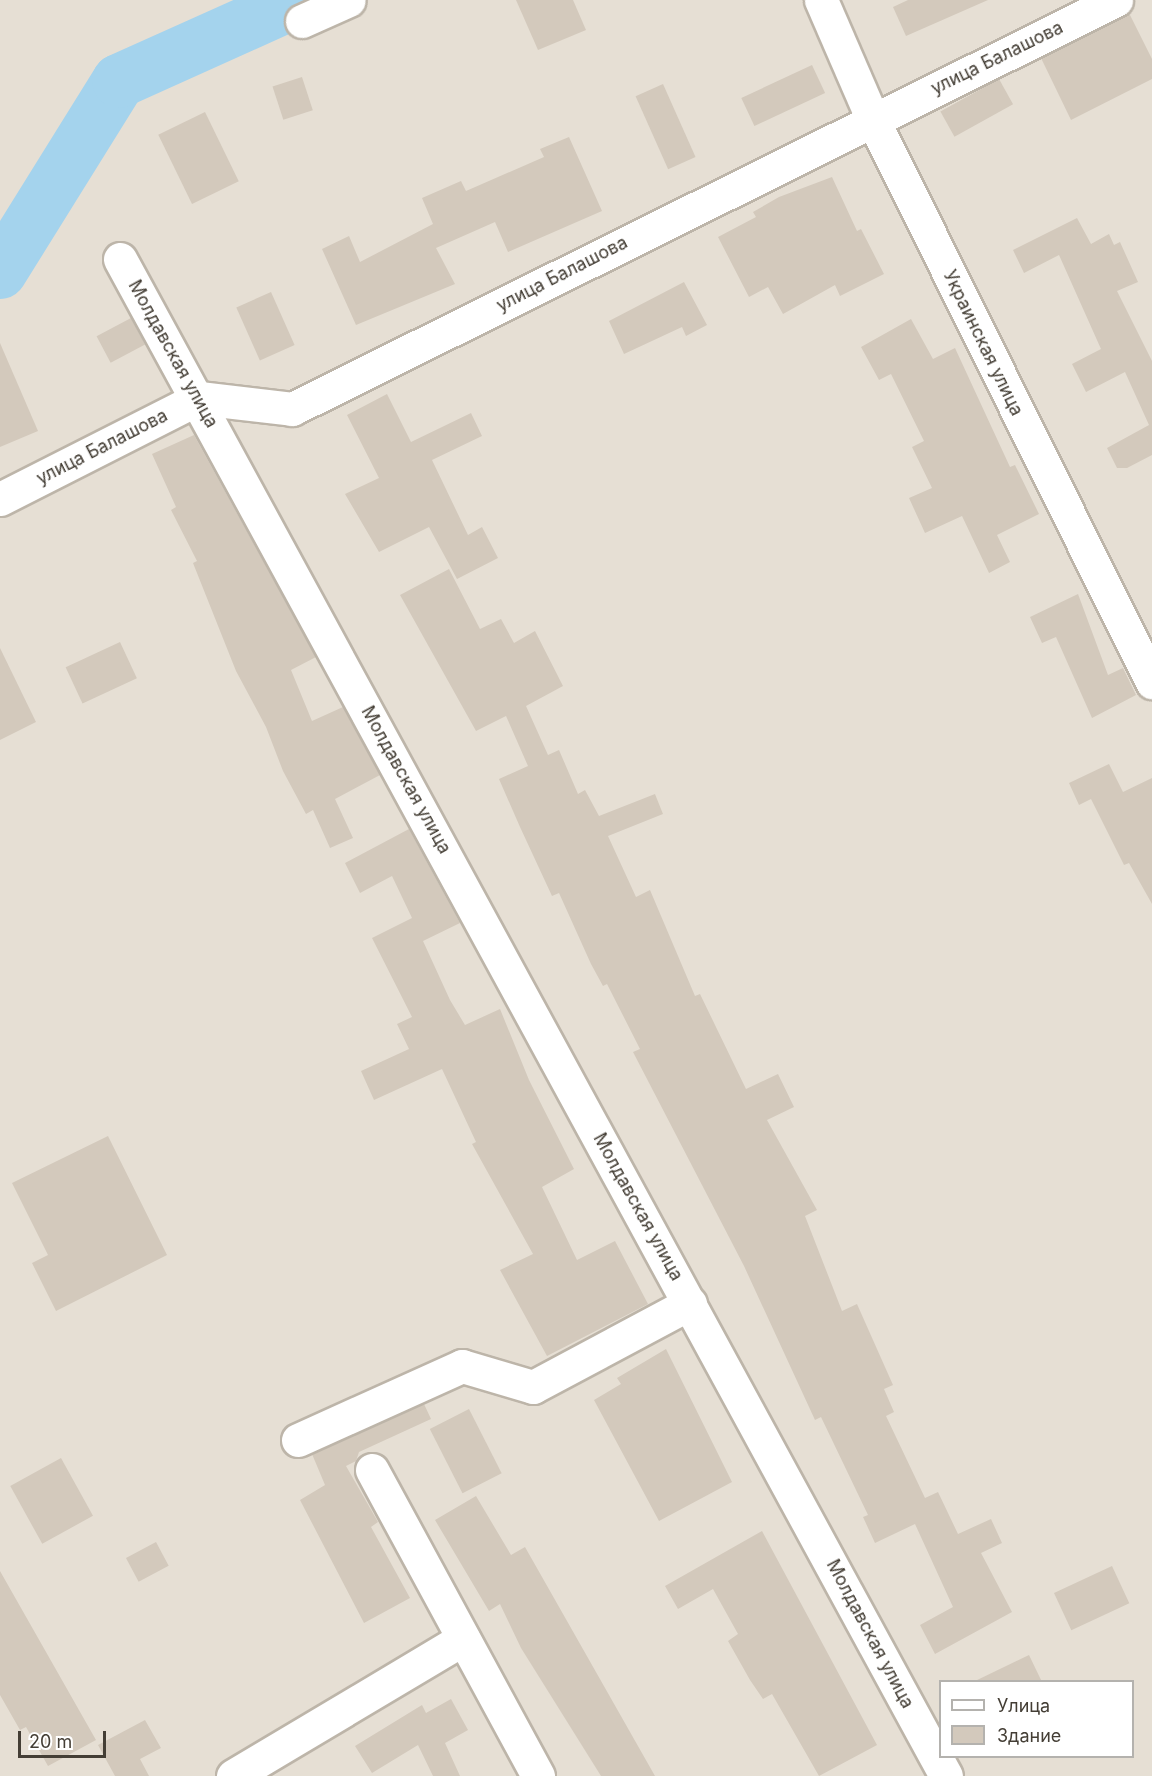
<!DOCTYPE html>
<html>
<head>
<meta charset="utf-8">
<style>
  body { margin:0 }
  #map { position:relative; width:1152px; height:1776px; overflow:hidden; background:#f2eee6; font-family:Inter,sans-serif }
  div>[style] { position:absolute }
  [style*='--x'] { left:calc(var(--x)*1px); top:calc(var(--y)*1px); width:calc(var(--w)*1px); rotate:calc(var(--a)*1deg) }
  .residential>* { inset:0; background:#e6dfd4 }
  .river>* { height:54px; margin:-27px; padding:0 27px; transform-origin:27px; border-radius:27px; background:#a4d3ed }
  .building>* { inset:0; background:#d3c9bc; transform-origin:0 0 }
  .roads { filter:drop-shadow(2px 0 #bdb5a9) drop-shadow(-2px 0 #bdb5a9) drop-shadow(0 2px #bdb5a9) drop-shadow(0 -2px #bdb5a9) }
  .minor>* { height:33px; margin:-16.5px; padding:0 16.5px; transform-origin:16.5px; border-radius:16.5px; background:#fff }
  span { translate:-50% -50%; white-space:nowrap; text-align:center; line-height:1.15; -webkit-text-stroke:6px #fff; paint-order:stroke }
  .street-label { font-size:18px; color:#443e35 }
  .legend { position:absolute; left:939px; top:1680px; width:195px; height:78px; box-sizing:border-box; background:#fff; border:2px solid #b4b2ae; margin:0; padding:8px 10px; list-style:none; font-size:18px; color:#443e35 }
  .legend li { display:flex; align-items:center; gap:12px; height:30px }
  .legend b { width:30px; border:2px solid #b4b2ae }
  .scale { position:absolute; left:18px; top:1731px; width:88px; height:27px; box-sizing:border-box; border:3px solid #443e35; border-top:0; padding-left:8px; font-size:18px; line-height:21px; white-space:nowrap; color:#443e35; -webkit-text-stroke:4px #fff; paint-order:stroke }
</style>
</head>
<body>
<div id="map">
  <div class="residential">
    <i style="clip-path:polygon(evenodd,0 0,1152px 0,1152px 1776px,0 1776px,0 0,940px 1682px,1132px 1682px,1132px 1756px,940px 1756px,940px 1682px)"></i>
  </div>
  <div class="river">
    <i style="--x:0;--y:272;--w:225;--a:-58.1"></i>
    <i style="--x:119;--y:81;--w:197;--a:-24.2"></i>
  </div>
  <div class="building">
    <i style="clip-path:polygon(516px 0,573px 0,586px 30px,538px 50px)"></i>
    <i style="clip-path:polygon(908px 0,988px 0,906px 36px,893px 7px)"></i>
    <i style="clip-path:polygon(1129px 13px,1152px 59px,1152px 79px,1071px 120px,1041px 58px)"></i>
    <i style="left:812px;top:65px;width:31px;height:78px;rotate:65deg"></i>
    <i style="left:302px;top:77px;width:35px;height:31px;rotate:72deg"></i>
    <i style="left:999px;top:79px;width:29px;height:67px;rotate:61deg"></i>
    <i style="left:663px;top:84px;width:80px;height:30px;rotate:66deg"></i>
    <i style="left:205px;top:112px;width:77px;height:52px;rotate:64deg"></i>
    <i style="clip-path:polygon(569px 137px,602px 211px,508px 252px,495px 222px,436px 248px,455px 284px,356px 325px,322px 249px,349px 236px,360px 262px,433px 224px,422px 198px,461px 181px,466px 191px,544px 157px,540px 149px)"></i>
    <i style="clip-path:polygon(832px 177px,857px 231px,861px 229px,884px 274px,840px 296px,835px 285px,783px 314px,768px 287px,749px 297px,718px 237px,756px 217px,753px 212px,779px 197px)"></i>
    <i style="clip-path:polygon(1077px 218px,1091px 244px,1109px 234px,1114px 245px,1120px 242px,1138px 282px,1117px 291px,1152px 361px,1152px 455px,1127px 468px,1117px 468px,1107px 448px,1149px 425px,1125px 372px,1086px 392px,1072px 364px,1101px 349px,1059px 255px,1024px 273px,1013px 250px)"></i>
    <i style="clip-path:polygon(684px 282px,707px 325px,686px 336px,682px 327px,624px 354px,609px 321px)"></i>
    <i style="left:271px;top:292px;width:58px;height:38px;rotate:66deg"></i>
    <i style="left:131px;top:318px;width:30px;height:39px;rotate:62deg"></i>
    <i style="clip-path:polygon(911px 319px,933px 359px,955px 348px,1010px 467px,1015px 465px,1039px 514px,997px 535px,1010px 562px,989px 573px,962px 516px,925px 533px,909px 498px,932px 488px,912px 447px,924px 441px,891px 374px,879px 380px,861px 347px)"></i>
    <i style="clip-path:polygon(0 343px,38px 431px,0 447px)"></i>
    <i style="clip-path:polygon(387px 394px,411px 442px,471px 413px,482px 436px,432px 460px,468px 535px,482px 527px,498px 558px,457px 579px,429px 527px,379px 552px,345px 494px,379px 478px,347px 415px)"></i>
    <i style="clip-path:polygon(194px 435px,316px 657px,291px 670px,312px 721px,343px 707px,380px 775px,335px 799px,353px 838px,330px 848px,313px 810px,306px 814px,283px 771px,266px 727px,236px 671px,193px 563px,197px 561px,171px 510px,176px 507px,152px 454px)"></i>
    <i style="clip-path:polygon(449px 569px,480px 629px,501px 619px,514px 643px,535px 631px,563px 686px,526px 706px,548px 755px,559px 750px,578px 794px,585px 790px,599px 816px,655px 794px,663px 814px,608px 836px,636px 897px,650px 890px,695px 996px,700px 994px,746px 1089px,778px 1074px,794px 1107px,767px 1120px,817px 1210px,805px 1216px,842px 1311px,857px 1304px,893px 1385px,884px 1389px,894px 1412px,886px 1416px,925px 1498px,938px 1492px,958px 1534px,991px 1519px,1002px 1543px,981px 1553px,1012px 1612px,935px 1654px,920px 1625px,953px 1607px,915px 1524px,875px 1543px,863px 1517px,868px 1515px,821px 1417px,815px 1420px,744px 1266px,633px 1052px,640px 1049px,607px 984px,603px 986px,591px 964px,559px 893px,552px 896px,520px 827px,499px 779px,528px 766px,506px 716px,476px 731px,400px 595px)"></i>
    <i style="clip-path:polygon(1078px 594px,1108px 675px,1123px 668px,1136px 695px,1092px 718px,1056px 637px,1042px 643px,1030px 617px)"></i>
    <i style="left:120px;top:642px;width:40px;height:60px;rotate:65deg"></i>
    <i style="clip-path:polygon(0 648px,36px 722px,0 740px)"></i>
    <i style="clip-path:polygon(1109px 764px,1123px 792px,1152px 778px,1152px 904px,1129px 863px,1124px 865px,1091px 799px,1079px 805px,1069px 783px)"></i>
    <i style="clip-path:polygon(409px 829px,460px 923px,423px 941px,450px 1000px,465px 1025px,500px 1009px,529px 1080px,574px 1169px,542px 1187px,577px 1260px,615px 1241px,648px 1304px,547px 1356px,500px 1270px,533px 1254px,472px 1144px,476px 1142px,442px 1069px,374px 1100px,361px 1071px,409px 1049px,397px 1024px,412px 1017px,372px 938px,412px 918px,392px 876px,360px 893px,345px 863px)"></i>
    <i style="clip-path:polygon(108px 1136px,167px 1255px,56px 1311px,32px 1263px,48px 1255px,12px 1183px)"></i>
    <i style="clip-path:polygon(666px 1349px,732px 1482px,659px 1521px,594px 1400px,621px 1384px,617px 1378px)"></i>
    <i style="clip-path:polygon(424px 1404px,431px 1419px,359px 1452px,356px 1461px,346px 1466px,378px 1522px,371px 1527px,410px 1598px,364px 1623px,300px 1500px,325px 1485px,312px 1454px)"></i>
    <i style="left:469px;top:1409px;width:72px;height:44px;rotate:63deg"></i>
    <i style="left:61px;top:1458px;width:66px;height:58px;rotate:61deg"></i>
    <i style="clip-path:polygon(476px 1496px,511px 1555px,525px 1547px,655px 1776px,601px 1776px,521px 1648px,500px 1604px,489px 1611px,435px 1520px)"></i>
    <i style="clip-path:polygon(762px 1531px,877px 1745px,819px 1776px,772px 1694px,763px 1699px,750px 1680px,728px 1641px,738px 1634px,713px 1589px,678px 1609px,665px 1586px)"></i>
    <i style="left:156px;top:1542px;width:27px;height:34px;rotate:62deg"></i>
    <i style="left:1112px;top:1566px;width:41px;height:64px;rotate:65deg"></i>
    <i style="clip-path:polygon(0 1571px,96px 1740px,48px 1766px,26px 1727px,20px 1730px,0 1695px)"></i>
    <i style="clip-path:polygon(1029px 1655px,1042px 1682px,973px 1682px)"></i>
    <i style="clip-path:polygon(451px 1699px,468px 1730px,445px 1743px,460px 1776px,433px 1776px,418px 1745px,372px 1773px,355px 1746px,422px 1705px,426px 1713px)"></i>
    <i style="clip-path:polygon(145px 1720px,161px 1748px,140px 1759px,149px 1776px,115px 1776px,98px 1745px)"></i>
  </div>
  <div class="roads">
    <div class="minor">
      <i style="--x:821;--y:0;--w:129;--a:66.6"></i>
      <i style="--x:872;--y:118;--w:630;--a:63.6"></i>
      <i style="--x:302;--y:21;--w:51;--a:-24.1"></i>
      <i style="--x:120;--y:259;--w:1727;--a:61.43"></i>
      <i style="--x:0;--y:499;--w:223;--a:-26.9"></i>
      <i style="--x:199;--y:398;--w:94;--a:6.7"></i>
      <i style="--x:292;--y:409;--w:920;--a:-26.4"></i>
      <i style="--x:298;--y:1440;--w:180;--a:-24.3"></i>
      <i style="--x:462;--y:1366;--w:74;--a:16.5"></i>
      <i style="--x:533;--y:1387;--w:178;--a:-28.1"></i>
      <i style="--x:372;--y:1470;--w:348;--a:61.5"></i>
      <i style="--x:233;--y:1776;--w:268;--a:-30.8"></i>
    </div>
  </div>
  <div class="street-label">
    <span style="left:997px;top:58px;rotate:-26deg">улица Балашова</span>
    <span style="left:562px;top:274px;rotate:-27deg">улица Балашова</span>
    <span style="left:983px;top:343px;rotate:64deg">Украинская улица</span>
    <span style="left:173px;top:354px;rotate:61deg">Молдавская улица</span>
    <span style="left:102px;top:447px;rotate:-27deg">улица Балашова</span>
    <span style="left:406px;top:780px;rotate:61deg">Молдавская улица</span>
    <span style="left:638px;top:1207px;rotate:61deg">Молдавская улица</span>
    <span style="left:870px;top:1634px;rotate:62deg">Молдавская улица</span>
  </div>
  <ul class="legend">
  <li><b style="height:8px;background:#fff"></b>Улица</li>
  <li><b style="height:16px;background:#d3c9bc"></b>Здание</li>
  </ul>
  <div class="scale">20 m</div>
</div>
</body>
</html>
